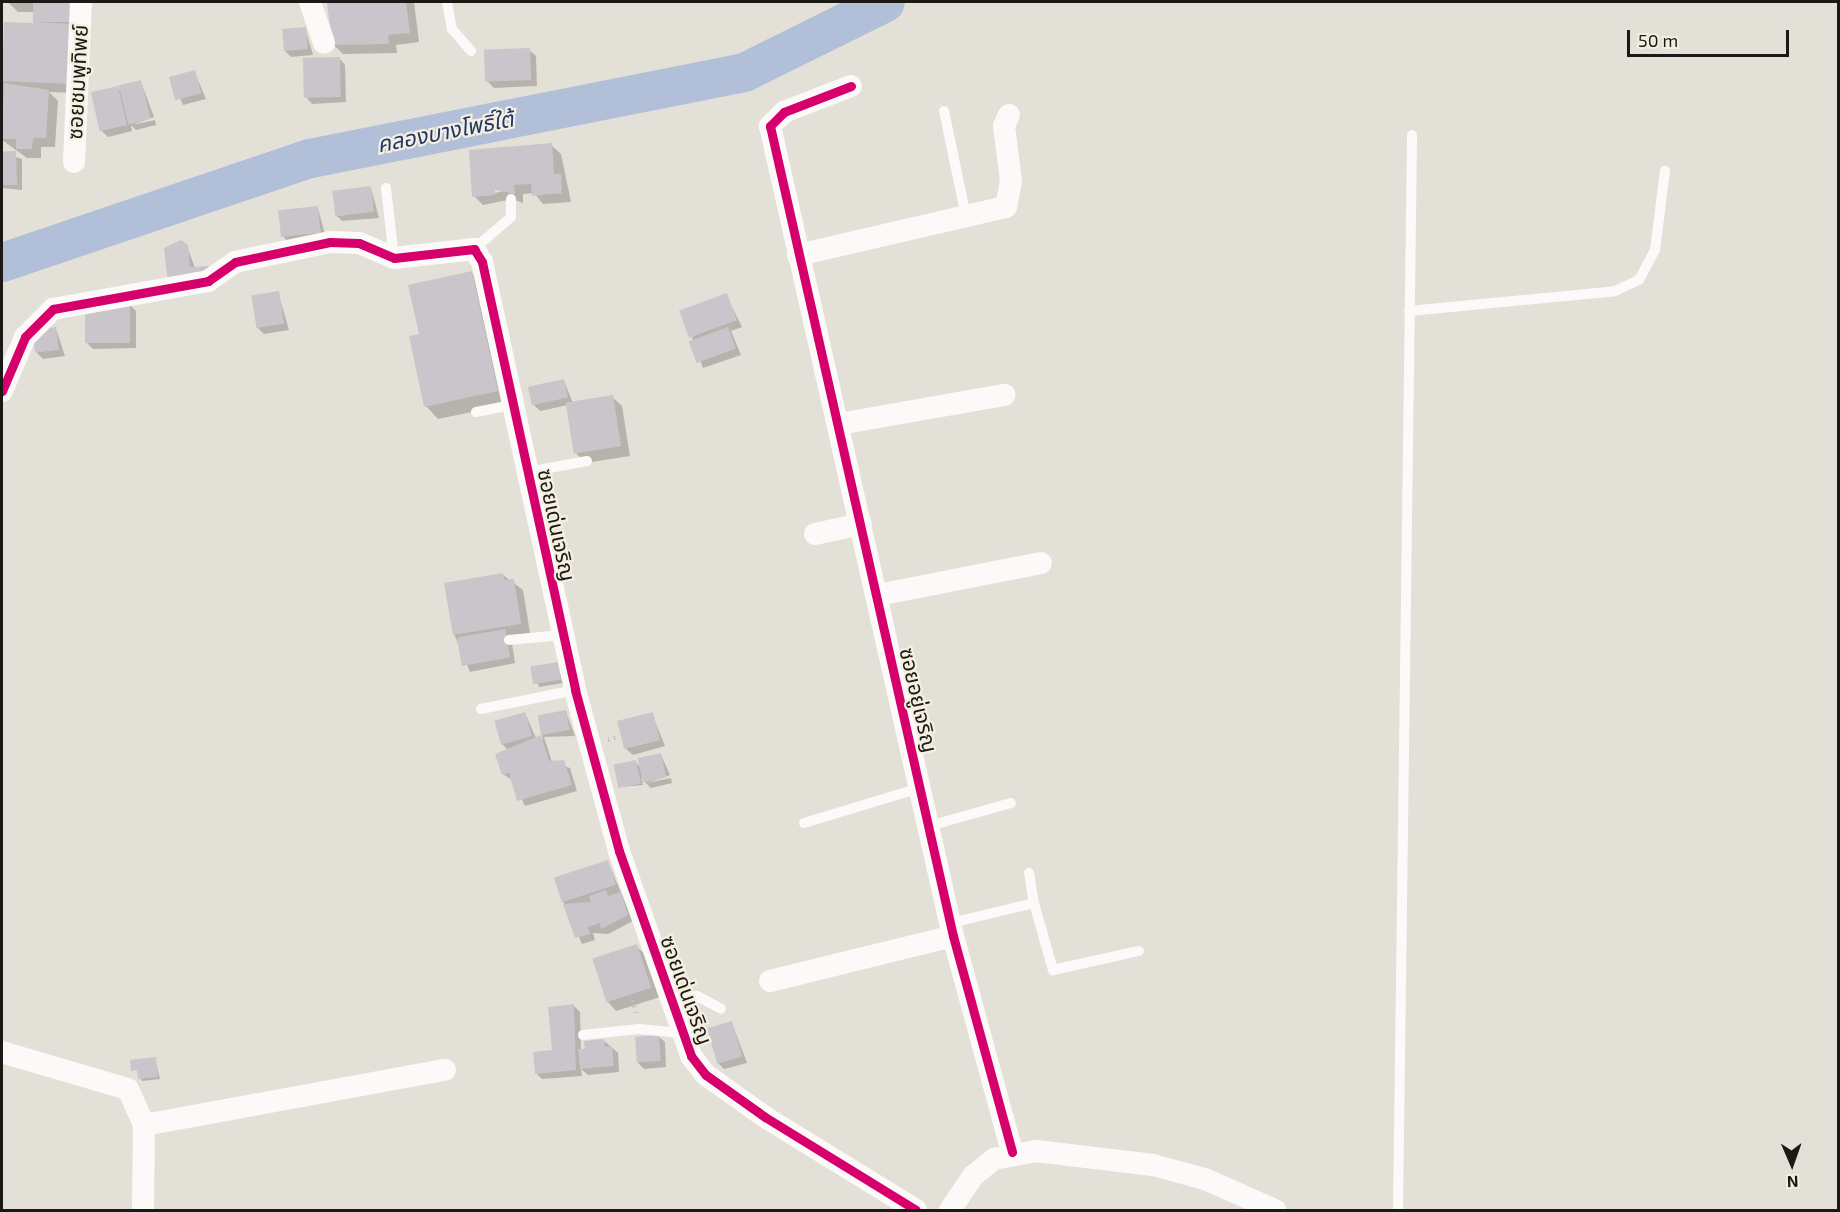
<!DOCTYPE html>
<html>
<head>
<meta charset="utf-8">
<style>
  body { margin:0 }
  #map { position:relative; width:1840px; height:1212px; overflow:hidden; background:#e3e0d8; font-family:"Exo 2","Noto Sans Thai",sans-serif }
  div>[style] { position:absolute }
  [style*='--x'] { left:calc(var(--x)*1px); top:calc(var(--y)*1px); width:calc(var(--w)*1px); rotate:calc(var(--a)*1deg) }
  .shadow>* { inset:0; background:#0003 }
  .river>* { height:39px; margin:-19.5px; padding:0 19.5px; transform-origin:19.5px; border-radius:19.5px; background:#b1bfd9 }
  .building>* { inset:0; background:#cac5ca; transform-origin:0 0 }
  .path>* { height:4px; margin-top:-2px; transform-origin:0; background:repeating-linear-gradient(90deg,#c2c2c0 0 1.5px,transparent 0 6px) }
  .service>* { height:10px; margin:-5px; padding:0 5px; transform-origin:5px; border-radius:5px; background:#fbfaf9 }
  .minor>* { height:22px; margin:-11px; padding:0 11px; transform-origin:11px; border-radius:11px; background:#fbfaf9 }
  .cycleway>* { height:9px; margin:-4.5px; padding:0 4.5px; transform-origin:4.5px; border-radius:4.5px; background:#d6006c }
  span { translate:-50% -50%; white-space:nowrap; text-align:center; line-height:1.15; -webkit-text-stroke:4.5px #f5efe1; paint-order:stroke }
  .street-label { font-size:21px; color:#1b1915 }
  .water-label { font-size:22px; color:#203769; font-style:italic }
  .frame { position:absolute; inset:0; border:3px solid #1b1915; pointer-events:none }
  .north { position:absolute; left:1762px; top:1134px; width:60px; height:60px; -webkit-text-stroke:4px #f5efe1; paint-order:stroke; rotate:178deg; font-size:16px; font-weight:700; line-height:24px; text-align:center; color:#1b1915 }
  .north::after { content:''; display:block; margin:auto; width:21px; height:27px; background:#1b1915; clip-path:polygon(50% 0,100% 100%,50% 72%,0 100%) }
  .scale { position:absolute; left:1627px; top:30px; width:162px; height:27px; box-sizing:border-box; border:3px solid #1b1915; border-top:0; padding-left:8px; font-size:18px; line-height:21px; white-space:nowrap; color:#1b1915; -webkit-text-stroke:4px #f5efe1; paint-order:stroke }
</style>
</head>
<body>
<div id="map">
  <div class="shadow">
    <i style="clip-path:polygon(8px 2px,81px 2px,78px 93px,49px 92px,58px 101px,55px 147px,41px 147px,41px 158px,27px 158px,2px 140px,3px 81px,34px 24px,34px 12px,18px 12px)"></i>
    <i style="clip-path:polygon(328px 2px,414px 2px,419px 42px,396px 45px,397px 53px,343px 54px,334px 45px)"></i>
    <i style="clip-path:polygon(305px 28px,313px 55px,291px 57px,285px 51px)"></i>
    <i style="clip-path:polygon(529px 50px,536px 56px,537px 86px,494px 88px,488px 82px)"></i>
    <i style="clip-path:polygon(339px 58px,345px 65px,346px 102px,312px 104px,306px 97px)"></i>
    <i style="clip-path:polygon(194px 71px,206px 99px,183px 105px,171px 77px)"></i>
    <i style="clip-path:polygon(141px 82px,154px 117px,132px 125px,155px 120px,156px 125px,136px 130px,131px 125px,132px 131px,108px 137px,102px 131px,117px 87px,122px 92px)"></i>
    <i style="clip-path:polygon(evenodd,551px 145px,561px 154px,571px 202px,543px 204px,534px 193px,523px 194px,523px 203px,512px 199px,483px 205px,474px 196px,551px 145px,512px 186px,513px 189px,480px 196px,480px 193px,512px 186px)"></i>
    <i style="clip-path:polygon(2px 153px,22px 159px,22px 190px,2px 188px)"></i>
    <i style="clip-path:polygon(371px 188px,379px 218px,342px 221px,336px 215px)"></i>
    <i style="clip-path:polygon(318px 208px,326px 238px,289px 243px,283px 236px)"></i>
    <i style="clip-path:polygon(187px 246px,195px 268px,175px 288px)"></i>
    <i style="clip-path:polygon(472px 273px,485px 286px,510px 404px,438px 419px,426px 406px,421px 335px)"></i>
    <i style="clip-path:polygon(278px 292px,289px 330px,264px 334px,258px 328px)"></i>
    <i style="clip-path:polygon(726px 295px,742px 327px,731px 331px,741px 355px,703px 368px,692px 338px)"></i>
    <i style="clip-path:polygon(130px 305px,136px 311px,136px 348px,93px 349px,87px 343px)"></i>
    <i style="clip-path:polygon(56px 329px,65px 356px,43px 359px,37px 353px)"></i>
    <i style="clip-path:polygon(564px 381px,573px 403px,612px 397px,622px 406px,630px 456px,585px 463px,576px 453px,568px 405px,540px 411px,534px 405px)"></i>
    <i style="clip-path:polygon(503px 575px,523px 590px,530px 633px,511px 636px,515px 663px,470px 672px,454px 634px)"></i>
    <i style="clip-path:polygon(557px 664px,563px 683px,539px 687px,533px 669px)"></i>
    <i style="clip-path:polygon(566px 712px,575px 736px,544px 737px,552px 762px,570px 768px,577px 791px,525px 806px,512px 780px,503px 774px,508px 750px,502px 744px,525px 713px,536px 738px,543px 740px,539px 716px)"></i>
    <i style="clip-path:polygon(652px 714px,665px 746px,633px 755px,626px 749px)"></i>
    <i style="clip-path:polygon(661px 755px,670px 775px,647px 783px,671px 778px,672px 783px,651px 788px,641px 778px,643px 785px,621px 787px,635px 762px,641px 768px)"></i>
    <i style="clip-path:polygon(608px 862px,633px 921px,608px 934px,593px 933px,595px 940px,582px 944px,563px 901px)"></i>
    <i style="clip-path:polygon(636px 946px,646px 955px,660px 997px,616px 1011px,607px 1001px)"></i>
    <i style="clip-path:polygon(574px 1006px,580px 1012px,581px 1050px,603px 1040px,618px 1053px,619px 1072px,588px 1075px,581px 1069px,582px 1076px,542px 1079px,536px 1073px,554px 1052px)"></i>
    <i style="clip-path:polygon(732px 1023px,747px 1063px,724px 1069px,718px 1063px)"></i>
    <i style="clip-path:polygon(658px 1036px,665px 1042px,666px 1067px,644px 1069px,638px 1063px)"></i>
    <i style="clip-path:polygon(155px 1059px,160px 1079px,142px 1081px,132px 1061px)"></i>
  </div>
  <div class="river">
    <i style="--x:2;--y:262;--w:325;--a:-18.7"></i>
    <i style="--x:310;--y:158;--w:442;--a:-11.2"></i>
    <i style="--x:744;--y:72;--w:157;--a:-26.4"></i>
  </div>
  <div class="building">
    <i style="clip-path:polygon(33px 2px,72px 2px,72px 22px,37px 22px,72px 24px,69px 84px,2px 81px,4px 22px,33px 23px)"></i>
    <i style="clip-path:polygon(327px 2px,406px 2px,410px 33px,388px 35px,389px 44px,332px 45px)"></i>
    <i style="left:306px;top:27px;width:22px;height:24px;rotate:85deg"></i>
    <i style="left:530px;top:48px;width:32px;height:46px;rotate:88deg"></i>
    <i style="left:340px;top:57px;width:40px;height:37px;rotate:89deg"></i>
    <i style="left:195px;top:70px;width:24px;height:27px;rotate:75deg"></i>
    <i style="left:141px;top:80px;width:40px;height:23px;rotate:76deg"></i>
    <i style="clip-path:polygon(4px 83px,49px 90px,46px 138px,33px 138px,32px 149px,16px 149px,16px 139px,2px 139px)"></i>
    <i style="left:118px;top:86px;width:40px;height:28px;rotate:77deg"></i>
    <i style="clip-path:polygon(552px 143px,554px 174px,561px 174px,562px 193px,532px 196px,531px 184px,514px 185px,515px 194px,495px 190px,495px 195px,472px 197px,469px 150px)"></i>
    <i style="left:16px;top:151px;width:34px;height:14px;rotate:88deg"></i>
    <i style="left:371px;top:186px;width:26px;height:39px;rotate:83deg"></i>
    <i style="left:318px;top:206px;width:27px;height:40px;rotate:84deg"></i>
    <i style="clip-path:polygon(181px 240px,188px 245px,190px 267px,208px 266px,210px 278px,168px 283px,164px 248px)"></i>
    <i style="clip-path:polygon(472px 271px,498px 391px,424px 407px,409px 336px,419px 334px,408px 285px)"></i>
    <i style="left:279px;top:291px;width:33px;height:28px;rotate:81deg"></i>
    <i style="left:727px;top:293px;width:29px;height:51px;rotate:70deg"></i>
    <i style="left:85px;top:304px;width:45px;height:39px"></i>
    <i style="left:56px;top:327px;width:23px;height:24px;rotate:83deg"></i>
    <i style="left:728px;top:327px;width:23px;height:42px;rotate:70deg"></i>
    <i style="left:564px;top:379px;width:19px;height:37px;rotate:78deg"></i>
    <i style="left:613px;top:395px;width:52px;height:48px;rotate:81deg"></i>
    <i style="clip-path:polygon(503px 573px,504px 580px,514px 579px,521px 624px,453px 635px,444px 583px)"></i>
    <i style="left:505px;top:629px;width:29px;height:49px;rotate:80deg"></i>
    <i style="left:558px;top:662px;width:18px;height:28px;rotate:81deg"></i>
    <i style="left:566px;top:710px;width:20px;height:29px;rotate:79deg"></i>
    <i style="left:525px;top:712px;width:25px;height:32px;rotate:74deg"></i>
    <i style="left:653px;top:712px;width:29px;height:37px;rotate:76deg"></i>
    <i style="clip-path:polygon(541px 735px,549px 761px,564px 760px,572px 785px,517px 801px,509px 773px,502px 775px,495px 754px)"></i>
    <i style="left:661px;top:753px;width:25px;height:24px;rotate:78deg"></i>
    <i style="left:636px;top:760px;width:24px;height:23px;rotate:78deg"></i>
    <i style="left:608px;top:860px;width:26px;height:57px;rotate:72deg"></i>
    <i style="clip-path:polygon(606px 890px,608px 896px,621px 892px,628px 915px,601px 929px,600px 923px,588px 927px,590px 934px,575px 938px,563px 904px,591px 902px,589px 896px)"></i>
    <i style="left:637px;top:944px;width:46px;height:47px;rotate:72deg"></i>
    <i style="clip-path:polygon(574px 1004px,576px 1070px,535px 1074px,533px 1052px,552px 1050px,548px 1007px)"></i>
    <i style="left:732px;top:1021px;width:37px;height:26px;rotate:74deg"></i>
    <i style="left:659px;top:1035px;width:26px;height:24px;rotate:86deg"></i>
    <i style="clip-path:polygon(604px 1039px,605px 1047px,612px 1046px,614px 1066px,580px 1069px,578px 1049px,585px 1049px,584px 1041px)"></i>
    <i style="clip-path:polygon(156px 1057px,158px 1077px,138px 1079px,137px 1070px,131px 1071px,130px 1060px)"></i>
  </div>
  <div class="path">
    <i style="--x:608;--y:740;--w:10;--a:-17"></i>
    <i style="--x:633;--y:1000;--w:14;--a:78"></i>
  </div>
  <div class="service">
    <i style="--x:447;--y:2;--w:27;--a:80"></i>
    <i style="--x:452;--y:29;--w:29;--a:49"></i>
    <i style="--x:944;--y:111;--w:107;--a:78.2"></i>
    <i style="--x:386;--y:188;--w:70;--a:83.5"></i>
    <i style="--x:474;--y:249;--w:49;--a:-40.9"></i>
    <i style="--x:511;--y:217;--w:18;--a:-90"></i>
    <i style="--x:1409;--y:311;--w:207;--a:-5.5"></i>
    <i style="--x:1615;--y:291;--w:26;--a:-25"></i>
    <i style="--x:1639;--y:280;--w:34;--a:-62"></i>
    <i style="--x:1655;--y:250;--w:80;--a:-82.8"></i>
    <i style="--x:476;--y:412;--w:38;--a:-11"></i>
    <i style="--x:528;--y:472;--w:60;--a:-10.6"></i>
    <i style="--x:509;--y:640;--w:53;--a:-5.4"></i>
    <i style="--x:481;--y:709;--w:96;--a:-11.4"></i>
    <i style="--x:804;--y:823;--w:121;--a:-16.8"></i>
    <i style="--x:929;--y:826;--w:85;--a:-15.7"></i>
    <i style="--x:1029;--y:873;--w:30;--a:81"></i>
    <i style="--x:951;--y:923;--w:85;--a:-13.5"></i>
    <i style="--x:1034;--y:903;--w:70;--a:74.2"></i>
    <i style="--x:1053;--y:970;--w:88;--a:-12.5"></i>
    <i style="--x:671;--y:1003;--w:27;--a:-15"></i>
    <i style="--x:697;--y:996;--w:27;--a:28"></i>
    <i style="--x:583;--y:1035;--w:56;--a:-6.1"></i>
    <i style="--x:639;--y:1029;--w:41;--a:5.6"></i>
    <i style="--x:1398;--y:1210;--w:1075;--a:-89.25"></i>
  </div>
  <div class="minor">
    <i style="--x:310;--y:2;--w:43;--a:71.1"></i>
    <i style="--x:851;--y:86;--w:72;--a:158.8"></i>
    <i style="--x:784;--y:112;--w:20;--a:135"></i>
    <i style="--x:770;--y:126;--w:830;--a:77.27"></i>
    <i style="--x:953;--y:936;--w:224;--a:74.7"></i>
    <i style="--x:74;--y:162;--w:160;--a:-87.5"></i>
    <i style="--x:798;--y:255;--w:213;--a:-13"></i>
    <i style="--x:1006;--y:207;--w:26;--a:-79"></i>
    <i style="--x:1011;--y:181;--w:55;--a:-97.3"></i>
    <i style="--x:1004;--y:126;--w:12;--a:-66"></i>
    <i style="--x:2;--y:391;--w:59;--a:-66.9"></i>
    <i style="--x:25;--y:337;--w:40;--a:-45"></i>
    <i style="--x:53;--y:309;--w:158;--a:-10.2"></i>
    <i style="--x:208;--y:281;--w:33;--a:-35"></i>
    <i style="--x:235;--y:262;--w:97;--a:-11.9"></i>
    <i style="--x:330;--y:242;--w:29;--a:2"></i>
    <i style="--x:359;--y:243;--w:38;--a:23"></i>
    <i style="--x:394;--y:258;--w:81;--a:-6.4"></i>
    <i style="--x:474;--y:249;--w:15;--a:58"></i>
    <i style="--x:482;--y:262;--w:438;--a:77.7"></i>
    <i style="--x:575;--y:690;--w:167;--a:74.7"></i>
    <i style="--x:619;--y:851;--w:217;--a:70.6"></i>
    <i style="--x:691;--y:1056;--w:24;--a:52"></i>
    <i style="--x:706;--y:1075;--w:72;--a:35.4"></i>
    <i style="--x:765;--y:1117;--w:177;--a:31.6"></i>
    <i style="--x:839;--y:424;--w:168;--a:-10"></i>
    <i style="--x:815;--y:534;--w:47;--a:-12.3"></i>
    <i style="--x:878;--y:595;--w:166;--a:-11.1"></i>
    <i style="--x:770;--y:981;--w:188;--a:-13.8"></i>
    <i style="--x:2;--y:1052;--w:131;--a:16.4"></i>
    <i style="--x:128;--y:1089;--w:39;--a:66"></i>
    <i style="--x:144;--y:1125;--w:85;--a:90.7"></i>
    <i style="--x:144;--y:1125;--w:306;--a:-10.4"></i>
    <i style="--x:950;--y:1210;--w:41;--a:-55.9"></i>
    <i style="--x:973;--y:1176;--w:27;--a:-39"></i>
    <i style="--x:994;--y:1159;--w:43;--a:-10.8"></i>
    <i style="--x:1036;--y:1151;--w:118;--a:6.8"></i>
    <i style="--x:1153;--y:1165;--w:54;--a:15.1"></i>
    <i style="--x:1205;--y:1179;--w:77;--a:23.9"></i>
  </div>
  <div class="cycleway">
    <i style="--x:851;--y:86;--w:72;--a:158.8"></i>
    <i style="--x:784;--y:112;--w:20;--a:135"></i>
    <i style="--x:770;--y:126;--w:830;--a:77.27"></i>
    <i style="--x:953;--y:936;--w:224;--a:74.7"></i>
    <i style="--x:2;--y:391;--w:59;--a:-66.9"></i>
    <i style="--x:25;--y:337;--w:40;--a:-45"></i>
    <i style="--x:53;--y:309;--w:158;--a:-10.2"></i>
    <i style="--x:208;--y:281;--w:33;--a:-35"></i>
    <i style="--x:235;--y:262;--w:97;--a:-11.9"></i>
    <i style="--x:330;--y:242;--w:29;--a:2"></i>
    <i style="--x:359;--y:243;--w:38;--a:23"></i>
    <i style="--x:394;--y:258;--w:81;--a:-6.4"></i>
    <i style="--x:474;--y:249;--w:15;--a:58"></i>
    <i style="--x:482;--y:262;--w:438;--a:77.7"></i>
    <i style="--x:575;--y:690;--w:167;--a:74.7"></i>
    <i style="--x:619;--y:851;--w:217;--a:70.6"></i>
    <i style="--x:691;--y:1056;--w:24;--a:52"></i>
    <i style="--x:706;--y:1075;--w:72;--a:35.4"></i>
    <i style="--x:765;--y:1117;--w:177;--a:31.6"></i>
  </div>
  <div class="street-label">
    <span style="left:77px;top:82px;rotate:-87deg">ซอยชมพูทิพย์</span>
    <span style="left:557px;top:525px;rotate:78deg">ซอยเด่นเจริญ</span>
    <span style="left:919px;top:700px;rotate:77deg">ซอยอยู่เจริญ</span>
    <span style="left:687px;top:990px;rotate:70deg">ซอยเด่นเจริญ</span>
  </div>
  <div class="water-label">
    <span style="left:445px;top:131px;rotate:-11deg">คลองบางโพธิ์ใต้</span>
  </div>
  <div class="frame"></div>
  <div class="north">N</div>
  <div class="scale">50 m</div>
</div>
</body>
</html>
